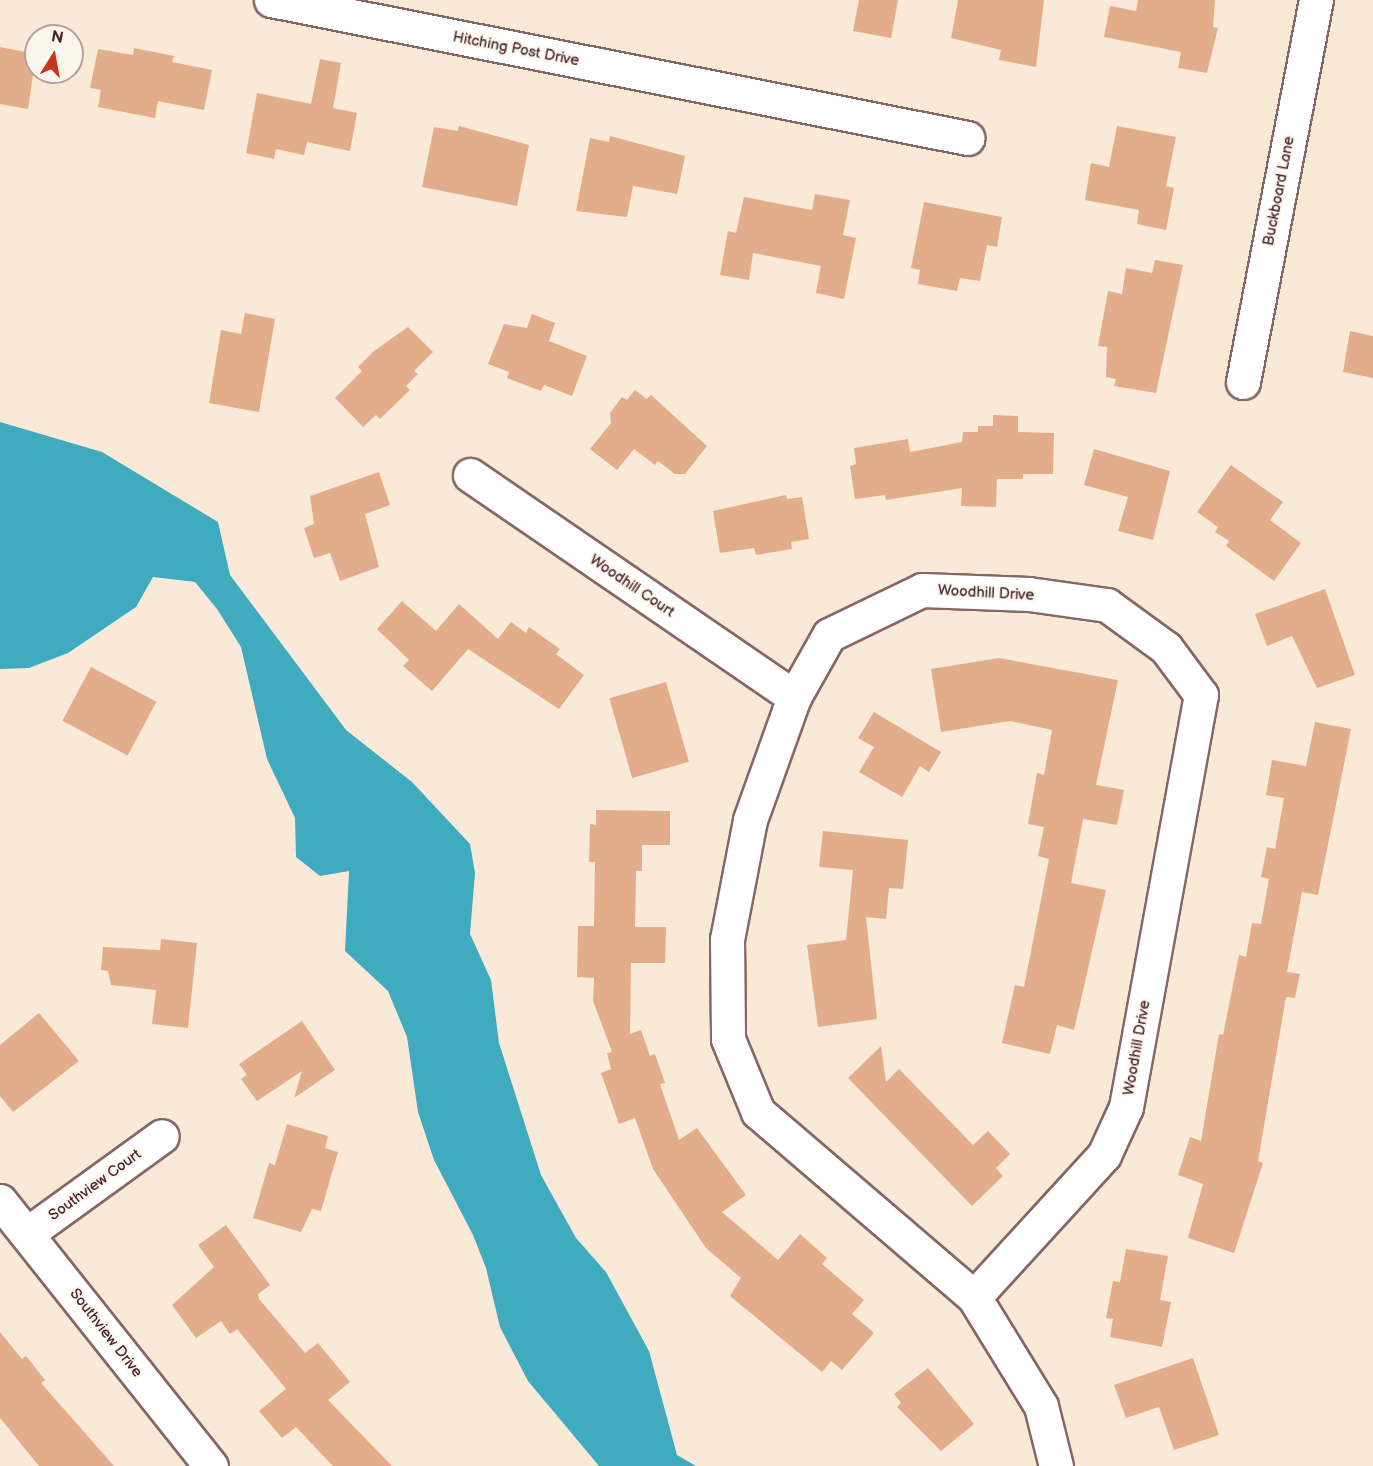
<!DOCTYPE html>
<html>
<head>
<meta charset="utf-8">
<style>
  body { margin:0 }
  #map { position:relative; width:1373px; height:1466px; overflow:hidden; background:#f8ead6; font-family:"Balsamiq Sans",sans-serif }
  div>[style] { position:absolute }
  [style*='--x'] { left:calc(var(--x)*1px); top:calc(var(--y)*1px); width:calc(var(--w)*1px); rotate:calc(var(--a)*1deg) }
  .water>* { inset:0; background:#40abbf }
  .building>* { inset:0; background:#e3ad8c; transform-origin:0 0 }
  .roads { filter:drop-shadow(2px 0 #876667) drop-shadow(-2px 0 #876667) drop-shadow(0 2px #876667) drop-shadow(0 -2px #876667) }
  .minor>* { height:33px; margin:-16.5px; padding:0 16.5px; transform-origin:16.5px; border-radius:16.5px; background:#fff }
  span { translate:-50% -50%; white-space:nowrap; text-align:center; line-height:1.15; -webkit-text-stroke:4.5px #fbf7ec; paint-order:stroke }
  .street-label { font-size:15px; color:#4a1f2b }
  .north { position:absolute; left:24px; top:24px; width:60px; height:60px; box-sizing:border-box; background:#fbf7ec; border:2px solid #b4a19f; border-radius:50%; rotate:11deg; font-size:16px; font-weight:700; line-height:24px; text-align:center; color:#4a1f2b }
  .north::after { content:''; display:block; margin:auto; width:21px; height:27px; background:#c8321e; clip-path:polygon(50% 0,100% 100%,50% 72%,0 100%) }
</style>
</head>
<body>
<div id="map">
  <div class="water">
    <i style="clip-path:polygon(0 422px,102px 452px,218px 522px,230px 575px,346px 730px,412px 782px,470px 844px,475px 873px,470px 934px,491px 980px,499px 1043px,541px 1175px,576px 1238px,606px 1272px,649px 1351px,677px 1455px,696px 1466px,599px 1466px,528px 1381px,500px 1327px,486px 1268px,473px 1235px,434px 1160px,418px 1112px,407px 1037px,388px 991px,345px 951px,349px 871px,320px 876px,296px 857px,295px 818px,267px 759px,241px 647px,217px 609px,195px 582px,153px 577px,136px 607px,68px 653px,29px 668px,0 669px)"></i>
  </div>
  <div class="building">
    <i style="clip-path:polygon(859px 0,898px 0,891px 38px,853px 31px)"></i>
    <i style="clip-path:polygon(958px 0,1044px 0,1036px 67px,999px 60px,1001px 50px,951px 38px)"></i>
    <i style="clip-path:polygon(1138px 0,1215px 0,1213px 27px,1218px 28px,1207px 73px,1178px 68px,1181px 52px,1104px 37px,1110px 6px,1136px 11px)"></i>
    <i style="clip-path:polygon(0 47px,36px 54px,28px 109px,0 104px)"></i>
    <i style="clip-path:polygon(134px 48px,174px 56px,172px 62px,212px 70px,204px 110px,158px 101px,155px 118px,98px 107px,101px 90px,90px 88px,98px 49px,133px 55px)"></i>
    <i style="clip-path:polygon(320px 59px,341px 63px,333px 108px,357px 113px,350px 151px,307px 142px,304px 155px,276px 149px,274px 159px,246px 153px,257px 93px,311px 104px)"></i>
    <i style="clip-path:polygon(459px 126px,529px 145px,517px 206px,422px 187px,434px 127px,458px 131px)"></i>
    <i style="clip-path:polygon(1117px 126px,1176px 137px,1166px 186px,1174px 188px,1166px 230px,1137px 224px,1139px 210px,1085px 200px,1091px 163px,1109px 167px)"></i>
    <i style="clip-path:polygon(610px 136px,685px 156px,677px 194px,633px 186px,627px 217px,576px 211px,590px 138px,609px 142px)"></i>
    <i style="clip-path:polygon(815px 194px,850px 200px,843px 235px,856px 238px,844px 299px,816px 293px,821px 266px,753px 253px,749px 280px,720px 275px,728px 231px,736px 233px,744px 197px,812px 210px)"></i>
    <i style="clip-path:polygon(924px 202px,1002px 217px,997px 247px,987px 245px,980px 281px,960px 278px,957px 291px,918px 284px,920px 270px,911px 268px)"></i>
    <i style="clip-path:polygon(1155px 260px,1183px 265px,1156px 393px,1114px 386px,1116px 379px,1106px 377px,1107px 347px,1098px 346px,1108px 291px,1122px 294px,1126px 268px,1152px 273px)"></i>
    <i style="clip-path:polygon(245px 313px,275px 319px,259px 412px,209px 403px,221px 330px,241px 334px)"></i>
    <i style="clip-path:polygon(532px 314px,555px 323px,549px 341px,587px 356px,572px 396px,544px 385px,541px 391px,507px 378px,509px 372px,488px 364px,504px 324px,527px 328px)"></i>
    <i style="clip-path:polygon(408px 327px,433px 352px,414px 371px,418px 374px,406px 386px,410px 390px,380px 419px,376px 415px,363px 427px,335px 398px,362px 371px,358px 367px,374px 351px)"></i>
    <i style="clip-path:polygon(1350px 331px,1373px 336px,1373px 378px,1343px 372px)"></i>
    <i style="clip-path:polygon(635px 390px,647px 399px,651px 395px,707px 446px,685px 474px,675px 474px,658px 461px,655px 465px,634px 449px,617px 470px,590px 449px,611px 423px,610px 413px,622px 397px,627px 400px)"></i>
    <i style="clip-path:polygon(993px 415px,1018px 416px,1018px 432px,1054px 433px,1053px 474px,1023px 474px,1023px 479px,997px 479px,996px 507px,961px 506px,962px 488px,886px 500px,885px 495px,855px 499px,850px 466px,856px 464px,854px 448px,908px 439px,910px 452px,962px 442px,963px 432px,978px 432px,978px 426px,993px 426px)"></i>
    <i style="clip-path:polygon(1094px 449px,1170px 471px,1153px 540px,1118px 531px,1128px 497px,1084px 485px)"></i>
    <i style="clip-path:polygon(1231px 465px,1283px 502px,1270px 520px,1301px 543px,1274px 581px,1226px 546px,1229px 541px,1215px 532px,1218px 527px,1197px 512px)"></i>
    <i style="clip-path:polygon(379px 472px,390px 505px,365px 514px,379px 567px,340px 581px,330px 553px,314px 558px,304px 528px,314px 524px,310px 496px)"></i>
    <i style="clip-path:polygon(786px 495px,787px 499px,802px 497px,809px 539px,791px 542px,792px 549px,756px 555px,754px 548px,720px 553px,713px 511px)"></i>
    <i style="clip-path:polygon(1325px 589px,1355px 675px,1317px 688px,1292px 636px,1267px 646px,1255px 614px)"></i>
    <i style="clip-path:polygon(402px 601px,436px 631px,459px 604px,498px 639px,511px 622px,526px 633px,529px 627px,560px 649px,556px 654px,584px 675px,559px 709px,468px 649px,432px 691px,403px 666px,409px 660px,377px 629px)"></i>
    <i style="clip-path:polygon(999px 658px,1118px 680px,1096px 785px,1124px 790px,1117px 825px,1083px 819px,1071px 883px,1106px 890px,1074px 1030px,1057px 1025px,1050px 1054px,1002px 1043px,1015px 985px,1024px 987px,1049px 859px,1038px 856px,1044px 827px,1028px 824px,1037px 773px,1044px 775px,1052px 730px,1010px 721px,941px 732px,931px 669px)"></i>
    <i style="left:91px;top:667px;width:74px;height:61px;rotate:28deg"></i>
    <i style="left:666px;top:682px;width:83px;height:59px;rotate:74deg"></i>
    <i style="clip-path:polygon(874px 712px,941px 752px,929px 772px,920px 766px,902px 797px,859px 772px,874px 747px,858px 738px)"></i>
    <i style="clip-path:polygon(1315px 722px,1351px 729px,1318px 895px,1302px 892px,1287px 972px,1300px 974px,1295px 998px,1286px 997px,1258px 1161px,1263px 1163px,1234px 1253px,1188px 1238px,1203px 1184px,1178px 1175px,1190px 1137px,1201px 1141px,1219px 1034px,1223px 1035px,1239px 955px,1246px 957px,1252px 923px,1261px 924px,1269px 879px,1261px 877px,1267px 847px,1275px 849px,1284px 798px,1266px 795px,1272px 760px,1306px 766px)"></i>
    <i style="clip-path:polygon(596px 810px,670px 811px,670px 845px,642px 845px,642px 871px,636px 871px,635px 927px,666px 927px,665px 963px,631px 963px,630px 1034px,641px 1030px,650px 1056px,655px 1054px,665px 1083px,660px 1084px,679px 1140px,697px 1128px,746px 1195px,722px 1212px,778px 1260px,800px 1234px,827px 1258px,822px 1264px,864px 1300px,852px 1314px,874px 1333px,842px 1370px,831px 1361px,822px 1372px,730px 1296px,741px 1278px,706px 1248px,653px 1169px,635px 1118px,619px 1124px,601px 1073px,611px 1069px,607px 1053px,612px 1052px,593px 1001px,594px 978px,577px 977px,578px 926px,594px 926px,595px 862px,589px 862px,590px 824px,596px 825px)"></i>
    <i style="clip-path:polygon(823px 831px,908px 840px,903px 889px,889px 888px,886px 919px,866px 917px,877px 1019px,818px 1027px,807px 945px,846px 940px,853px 870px,819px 867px)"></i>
    <i style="clip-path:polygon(161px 939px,197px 943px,188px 1028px,152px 1024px,156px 990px,111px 985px,108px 971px,101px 970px,103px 947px,160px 950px)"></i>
    <i style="clip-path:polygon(39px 1013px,79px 1061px,13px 1112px,0 1096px,0 1045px)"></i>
    <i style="clip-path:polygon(302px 1021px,335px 1070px,294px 1098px,302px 1071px,257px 1101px,241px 1079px,247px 1075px,239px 1064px)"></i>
    <i style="clip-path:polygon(881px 1046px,886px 1082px,899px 1069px,973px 1145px,988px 1131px,1010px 1154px,996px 1168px,1003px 1176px,972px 1206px,848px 1078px)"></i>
    <i style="clip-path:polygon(287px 1124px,328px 1136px,325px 1148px,338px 1152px,321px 1211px,312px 1209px,301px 1232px,253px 1218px,269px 1163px,275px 1165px)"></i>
    <i style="clip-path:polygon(226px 1225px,270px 1285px,258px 1294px,259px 1299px,305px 1353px,318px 1343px,350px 1382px,328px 1400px,392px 1466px,333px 1466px,296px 1427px,282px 1438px,259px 1411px,286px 1389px,237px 1329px,230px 1334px,221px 1321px,196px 1338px,172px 1305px,214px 1267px,198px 1245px)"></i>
    <i style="clip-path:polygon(1126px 1249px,1168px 1256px,1160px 1300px,1171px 1302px,1162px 1347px,1110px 1337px,1113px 1319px,1106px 1318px,1113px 1281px,1120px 1282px)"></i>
    <i style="clip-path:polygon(0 1332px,22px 1359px,26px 1356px,45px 1380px,41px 1383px,114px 1466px,39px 1466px,0 1418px)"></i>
    <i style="clip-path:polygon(1193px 1358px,1219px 1435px,1174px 1450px,1159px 1407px,1126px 1418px,1114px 1385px)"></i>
    <i style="clip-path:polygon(928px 1368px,974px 1424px,941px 1451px,897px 1407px,901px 1403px,894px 1394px)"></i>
  </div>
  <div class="roads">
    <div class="minor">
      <i style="--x:271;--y:0;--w:710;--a:11.21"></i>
      <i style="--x:1243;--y:382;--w:389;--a:-79.2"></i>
      <i style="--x:470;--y:475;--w:393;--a:34.4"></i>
      <i style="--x:0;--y:1201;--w:339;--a:51.5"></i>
      <i style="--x:28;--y:1233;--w:165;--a:-35.9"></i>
      <i style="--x:974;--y:1297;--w:193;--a:-47.5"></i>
      <i style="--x:1104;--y:1155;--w:53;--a:-65.4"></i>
      <i style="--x:1126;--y:1107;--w:419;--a:-79.7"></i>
      <i style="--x:1201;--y:695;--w:59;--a:-126.7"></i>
      <i style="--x:1166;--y:648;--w:73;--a:-143.9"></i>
      <i style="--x:1107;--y:605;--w:79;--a:-172"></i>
      <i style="--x:1029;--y:594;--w:107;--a:-177.9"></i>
      <i style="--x:922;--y:590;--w:103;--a:154.2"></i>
      <i style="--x:829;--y:635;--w:71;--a:119.4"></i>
      <i style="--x:794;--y:697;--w:131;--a:109.7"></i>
      <i style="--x:750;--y:820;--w:121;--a:100.9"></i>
      <i style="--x:727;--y:939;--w:100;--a:89.4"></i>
      <i style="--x:728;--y:1039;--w:79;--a:67.7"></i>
      <i style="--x:758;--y:1112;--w:284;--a:40.6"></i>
      <i style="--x:974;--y:1297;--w:128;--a:58.4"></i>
      <i style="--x:1041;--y:1406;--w:62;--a:76"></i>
    </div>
  </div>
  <div class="street-label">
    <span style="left:516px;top:49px;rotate:11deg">Hitching Post Drive</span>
    <span style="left:1279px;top:191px;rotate:-79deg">Buckboard Lane</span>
    <span style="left:632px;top:586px;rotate:34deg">Woodhill Court</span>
    <span style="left:986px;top:593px;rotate:3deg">Woodhill Drive</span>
    <span style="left:1137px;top:1048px;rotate:-80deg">Woodhill Drive</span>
    <span style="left:95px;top:1185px;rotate:-36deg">Southview Court</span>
    <span style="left:106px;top:1333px;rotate:52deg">Southview Drive</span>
  </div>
  <div class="north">N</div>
</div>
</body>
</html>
